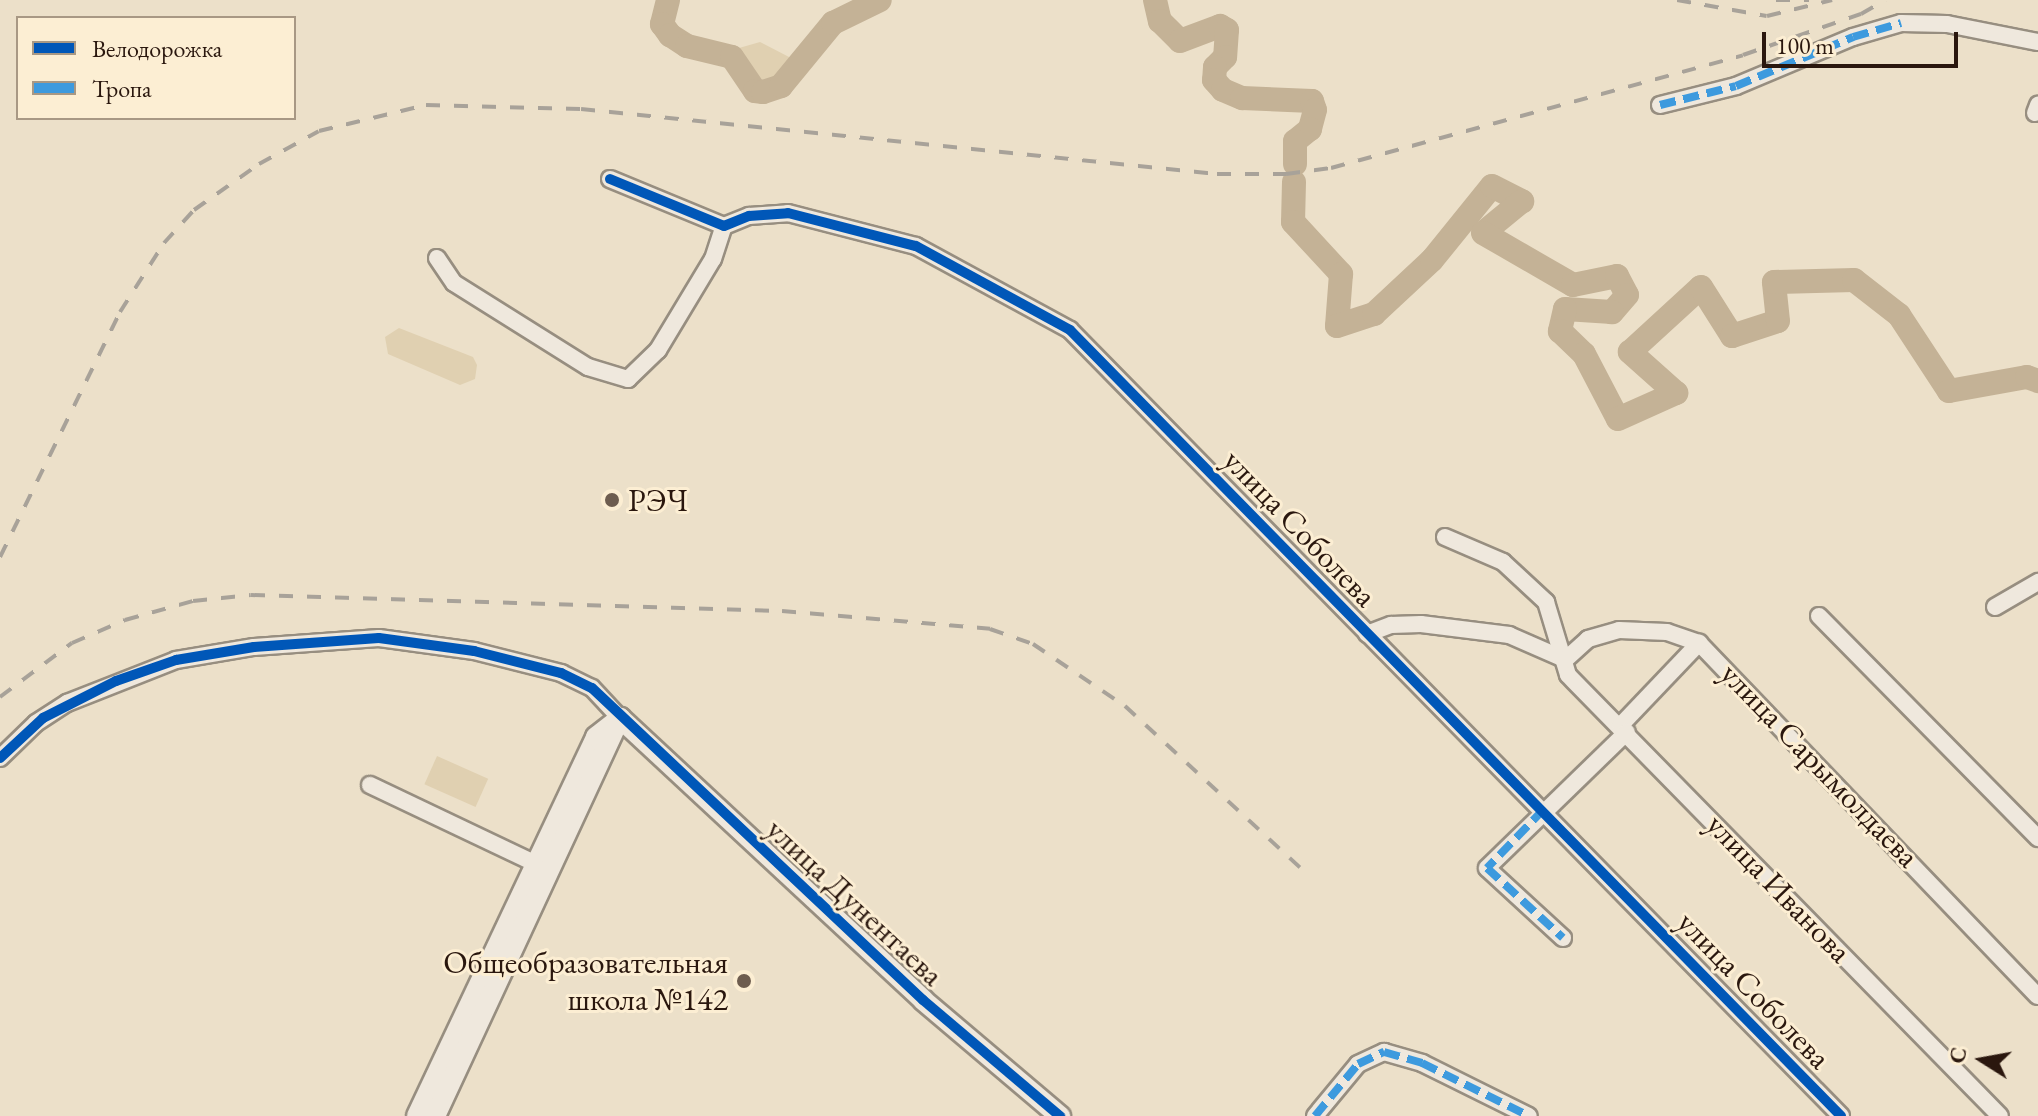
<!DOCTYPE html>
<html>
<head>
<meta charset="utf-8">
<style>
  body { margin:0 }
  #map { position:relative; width:2038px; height:1116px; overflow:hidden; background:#ece0c9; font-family:"EB Garamond",serif }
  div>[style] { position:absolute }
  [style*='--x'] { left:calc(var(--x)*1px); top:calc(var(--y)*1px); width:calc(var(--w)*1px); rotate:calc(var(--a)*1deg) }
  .green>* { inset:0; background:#e0d0b1; transform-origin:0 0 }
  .river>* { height:24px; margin:-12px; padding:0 12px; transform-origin:12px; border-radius:12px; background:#c4b296 }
  .roads { filter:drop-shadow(2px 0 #978e80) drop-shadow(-2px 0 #978e80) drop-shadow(0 2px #978e80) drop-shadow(0 -2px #978e80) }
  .minor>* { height:16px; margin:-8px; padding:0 8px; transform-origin:8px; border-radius:8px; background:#efe8dd }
  .tertiary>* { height:20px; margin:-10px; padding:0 10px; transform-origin:10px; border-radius:10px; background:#efe8dd }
  .rail>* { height:4px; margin-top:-2px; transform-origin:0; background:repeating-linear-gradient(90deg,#a8a299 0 14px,transparent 0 28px) }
  .quiet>* { height:8px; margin-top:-4px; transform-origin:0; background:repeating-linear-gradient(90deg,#3d9ade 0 16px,transparent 0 24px) }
  .cycleway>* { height:10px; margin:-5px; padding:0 5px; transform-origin:5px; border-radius:5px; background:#0057b8 }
  .dots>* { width:22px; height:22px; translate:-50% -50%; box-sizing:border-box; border:4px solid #fceed3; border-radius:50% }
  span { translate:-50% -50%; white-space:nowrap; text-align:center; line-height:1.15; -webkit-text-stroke:6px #fceed3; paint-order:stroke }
  .poi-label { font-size:32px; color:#2a170e }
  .left { translate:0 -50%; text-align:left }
  .right { translate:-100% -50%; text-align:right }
  .street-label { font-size:32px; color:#2a170e }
  .legend { position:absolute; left:16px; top:16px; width:280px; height:104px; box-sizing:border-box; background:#fceed3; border:2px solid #a89884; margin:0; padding:10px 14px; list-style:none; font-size:24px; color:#2a170e }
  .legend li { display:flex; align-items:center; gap:16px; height:40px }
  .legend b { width:40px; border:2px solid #a89884 }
  .north { position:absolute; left:1942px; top:1020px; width:80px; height:80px; -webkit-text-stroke:6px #fceed3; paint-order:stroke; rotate:281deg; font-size:22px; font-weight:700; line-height:32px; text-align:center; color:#2a170e }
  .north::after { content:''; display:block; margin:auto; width:28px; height:36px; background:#2a170e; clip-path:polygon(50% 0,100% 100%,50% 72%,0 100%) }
  .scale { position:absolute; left:1762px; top:32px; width:196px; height:36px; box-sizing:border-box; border:4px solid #2a170e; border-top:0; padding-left:10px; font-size:24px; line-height:28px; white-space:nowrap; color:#2a170e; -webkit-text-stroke:6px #fceed3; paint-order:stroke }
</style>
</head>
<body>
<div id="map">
  <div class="green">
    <i style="clip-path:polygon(760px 42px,791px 58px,791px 67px,782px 78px,765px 81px,753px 75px,743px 61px,739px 48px)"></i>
    <i style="clip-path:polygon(399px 328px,473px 357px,477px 365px,475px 379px,460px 385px,388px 354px,385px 337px)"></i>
    <i style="left:437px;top:756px;width:56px;height:31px;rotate:24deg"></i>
  </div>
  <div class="river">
    <i style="--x:668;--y:0;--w:25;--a:104"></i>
    <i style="--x:662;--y:24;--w:14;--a:54"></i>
    <i style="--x:670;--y:35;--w:20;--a:33"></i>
    <i style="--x:687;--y:46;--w:46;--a:13.7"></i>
    <i style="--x:732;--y:57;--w:41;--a:55.9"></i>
    <i style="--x:755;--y:91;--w:8;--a:7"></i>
    <i style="--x:763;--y:92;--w:19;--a:-18"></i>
    <i style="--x:781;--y:86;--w:82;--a:-50.5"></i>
    <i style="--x:833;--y:23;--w:52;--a:-26.1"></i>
    <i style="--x:1155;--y:0;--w:22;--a:77"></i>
    <i style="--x:1160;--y:21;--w:28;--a:45"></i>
    <i style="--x:1180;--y:41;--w:43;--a:-20.6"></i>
    <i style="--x:1220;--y:26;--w:8;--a:30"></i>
    <i style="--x:1227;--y:30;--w:27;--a:94"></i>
    <i style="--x:1225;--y:57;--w:14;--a:135"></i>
    <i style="--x:1215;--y:67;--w:13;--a:94"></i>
    <i style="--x:1214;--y:80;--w:13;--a:48"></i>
    <i style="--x:1223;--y:90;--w:21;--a:23"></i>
    <i style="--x:1242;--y:98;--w:70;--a:2.5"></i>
    <i style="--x:1312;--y:101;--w:9;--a:72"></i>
    <i style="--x:1315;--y:110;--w:20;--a:105"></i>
    <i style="--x:1310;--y:129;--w:19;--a:141"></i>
    <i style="--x:1295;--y:141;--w:23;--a:90"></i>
    <i style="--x:1294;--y:182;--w:40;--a:91.4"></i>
    <i style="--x:1293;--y:222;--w:71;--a:47.3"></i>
    <i style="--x:1341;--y:274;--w:52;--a:94.4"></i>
    <i style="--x:1337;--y:326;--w:39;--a:-18"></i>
    <i style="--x:1374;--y:314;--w:79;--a:-43"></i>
    <i style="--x:1432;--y:260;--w:95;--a:-51"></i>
    <i style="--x:1492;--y:186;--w:34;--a:27"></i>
    <i style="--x:1522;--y:201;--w:50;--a:140.6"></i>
    <i style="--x:1483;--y:233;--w:104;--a:30"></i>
    <i style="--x:1573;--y:285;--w:45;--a:-11.6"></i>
    <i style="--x:1617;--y:276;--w:21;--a:62"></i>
    <i style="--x:1627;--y:295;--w:23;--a:131"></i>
    <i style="--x:1612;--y:312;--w:47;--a:-176.3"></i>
    <i style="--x:1565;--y:309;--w:23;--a:103"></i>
    <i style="--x:1560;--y:331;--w:33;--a:44"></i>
    <i style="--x:1584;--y:354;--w:73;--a:62.4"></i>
    <i style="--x:1618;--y:419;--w:64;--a:-24.1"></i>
    <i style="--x:1676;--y:393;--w:62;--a:-138.3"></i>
    <i style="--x:1630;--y:352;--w:96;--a:-42.5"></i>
    <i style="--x:1701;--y:287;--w:58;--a:57.7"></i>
    <i style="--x:1732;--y:336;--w:48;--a:-18.1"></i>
    <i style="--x:1778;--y:321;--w:39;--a:-96"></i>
    <i style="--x:1774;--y:282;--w:80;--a:-1.4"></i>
    <i style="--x:1854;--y:280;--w:57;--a:37.9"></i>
    <i style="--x:1899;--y:315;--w:91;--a:56.7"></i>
    <i style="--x:1949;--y:391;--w:79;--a:-10.2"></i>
    <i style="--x:2027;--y:377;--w:12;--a:20"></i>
  </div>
  <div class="roads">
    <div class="minor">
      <i style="--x:1660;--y:105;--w:78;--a:-14"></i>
      <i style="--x:1736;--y:86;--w:127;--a:-22.7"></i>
      <i style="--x:1853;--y:37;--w:50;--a:-16.3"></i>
      <i style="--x:1901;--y:23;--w:46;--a:1.2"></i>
      <i style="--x:1947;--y:24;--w:93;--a:11.2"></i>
      <i style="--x:2035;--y:113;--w:9;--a:-69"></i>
      <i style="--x:610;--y:179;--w:123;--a:22.4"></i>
      <i style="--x:724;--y:226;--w:27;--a:-22"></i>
      <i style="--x:749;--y:216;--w:39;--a:-4"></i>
      <i style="--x:788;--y:213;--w:132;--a:14.5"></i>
      <i style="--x:916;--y:246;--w:175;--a:28.6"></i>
      <i style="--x:1070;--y:330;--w:1101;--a:45.55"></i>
      <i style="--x:437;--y:258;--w:30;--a:56"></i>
      <i style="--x:454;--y:283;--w:158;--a:32.1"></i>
      <i style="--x:588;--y:367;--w:42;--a:16.7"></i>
      <i style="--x:628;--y:379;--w:42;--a:-44"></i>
      <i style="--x:658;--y:350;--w:106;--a:-58.9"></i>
      <i style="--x:713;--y:259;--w:35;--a:-72"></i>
      <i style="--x:1445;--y:537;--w:63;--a:23.3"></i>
      <i style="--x:1503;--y:562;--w:59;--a:42.9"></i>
      <i style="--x:1546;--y:602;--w:76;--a:73.2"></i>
      <i style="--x:1568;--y:675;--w:617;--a:45.59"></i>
      <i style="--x:1995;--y:607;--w:50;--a:-30.2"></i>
      <i style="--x:1819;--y:616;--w:312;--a:45.4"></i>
      <i style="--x:1367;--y:634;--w:26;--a:-21"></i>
      <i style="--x:1391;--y:625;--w:30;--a:-2"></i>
      <i style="--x:1421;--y:624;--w:89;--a:7.1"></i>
      <i style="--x:1509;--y:635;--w:60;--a:23.6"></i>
      <i style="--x:1566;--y:659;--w:30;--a:-42"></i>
      <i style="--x:1588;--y:639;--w:32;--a:-16"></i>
      <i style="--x:1619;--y:630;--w:48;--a:2.4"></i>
      <i style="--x:1667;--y:632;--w:34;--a:19"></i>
      <i style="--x:1699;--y:643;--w:489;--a:46.2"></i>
      <i style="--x:1620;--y:726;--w:115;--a:-46.4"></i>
      <i style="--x:0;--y:758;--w:50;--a:-44.2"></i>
      <i style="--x:36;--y:723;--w:37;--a:-33"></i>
      <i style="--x:67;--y:703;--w:117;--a:-21.5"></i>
      <i style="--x:176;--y:660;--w:79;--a:-9.5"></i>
      <i style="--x:254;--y:647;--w:125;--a:-4.1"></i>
      <i style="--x:379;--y:638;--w:96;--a:7.8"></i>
      <i style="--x:474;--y:651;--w:90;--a:14.2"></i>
      <i style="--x:561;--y:673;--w:34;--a:26"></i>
      <i style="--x:592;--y:688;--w:41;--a:47"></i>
      <i style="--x:370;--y:785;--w:184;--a:25.4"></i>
      <i style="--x:1563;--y:938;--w:103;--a:-137.4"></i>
      <i style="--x:1487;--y:868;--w:195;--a:-44.2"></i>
      <i style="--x:1315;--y:1116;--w:67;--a:-50.4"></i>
      <i style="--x:1358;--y:1064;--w:29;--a:-25"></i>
      <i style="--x:1384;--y:1052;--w:40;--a:16"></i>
      <i style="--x:1422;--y:1063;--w:119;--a:26.4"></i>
    </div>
    <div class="tertiary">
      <i style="--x:620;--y:718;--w:414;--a:42.9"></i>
      <i style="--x:923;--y:1000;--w:180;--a:40.3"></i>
      <i style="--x:417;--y:1116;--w:419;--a:-64.7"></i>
      <i style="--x:596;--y:737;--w:31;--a:-38"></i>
      <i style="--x:435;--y:1116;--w:439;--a:-65.1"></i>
    </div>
  </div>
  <div class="rail">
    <i style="--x:1677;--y:0;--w:91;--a:10.1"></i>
    <i style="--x:1767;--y:16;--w:67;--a:-13.8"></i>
    <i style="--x:1776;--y:0;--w:33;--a:0"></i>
    <i style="--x:0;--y:557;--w:273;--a:-63.9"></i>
    <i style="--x:120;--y:312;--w:82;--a:-57.5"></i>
    <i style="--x:164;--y:243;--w:45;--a:-47.7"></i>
    <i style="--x:194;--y:210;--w:80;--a:-35.3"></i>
    <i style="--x:259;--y:164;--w:68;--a:-28.8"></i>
    <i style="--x:319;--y:131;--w:110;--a:-13.7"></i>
    <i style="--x:426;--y:105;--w:155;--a:1.5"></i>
    <i style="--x:581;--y:109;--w:639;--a:5.84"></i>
    <i style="--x:1217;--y:174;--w:69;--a:0"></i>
    <i style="--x:1286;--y:174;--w:45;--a:-7.6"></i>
    <i style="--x:1331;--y:168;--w:427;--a:-15.3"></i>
    <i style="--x:1743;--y:55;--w:125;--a:-19.2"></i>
    <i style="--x:1861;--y:14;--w:28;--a:-30"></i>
    <i style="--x:0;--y:697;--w:90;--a:-36.9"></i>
    <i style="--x:72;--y:643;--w:58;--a:-23.5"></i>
    <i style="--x:125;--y:620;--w:71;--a:-15.6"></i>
    <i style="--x:193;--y:601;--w:58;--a:-5.9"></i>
    <i style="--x:251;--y:595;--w:531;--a:1.73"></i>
    <i style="--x:782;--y:611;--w:209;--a:4.9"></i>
    <i style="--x:990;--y:629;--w:46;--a:19.2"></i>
    <i style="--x:1033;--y:644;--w:111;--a:34"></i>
    <i style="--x:1125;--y:706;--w:242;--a:42.7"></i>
  </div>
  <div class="quiet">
    <i style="--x:1660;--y:105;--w:78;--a:-14"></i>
    <i style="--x:1736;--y:86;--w:127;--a:-22.7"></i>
    <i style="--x:1853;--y:37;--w:50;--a:-16.3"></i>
    <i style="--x:1544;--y:809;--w:82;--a:134"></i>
    <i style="--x:1487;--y:868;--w:103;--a:42.6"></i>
    <i style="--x:1315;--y:1116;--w:67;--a:-50.4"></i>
    <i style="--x:1358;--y:1064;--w:29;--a:-25"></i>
    <i style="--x:1384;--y:1052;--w:40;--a:16"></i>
    <i style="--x:1422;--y:1063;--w:119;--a:26.4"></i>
  </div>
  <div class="cycleway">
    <i style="--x:610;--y:179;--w:123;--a:22.4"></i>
    <i style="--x:724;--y:226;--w:27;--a:-22"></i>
    <i style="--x:749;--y:216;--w:39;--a:-4"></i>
    <i style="--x:788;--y:213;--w:132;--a:14.5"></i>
    <i style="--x:916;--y:246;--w:175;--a:28.6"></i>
    <i style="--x:1070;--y:330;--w:1101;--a:45.55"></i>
    <i style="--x:0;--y:758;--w:59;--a:-42.9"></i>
    <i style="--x:43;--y:718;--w:82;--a:-26.9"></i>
    <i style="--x:116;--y:681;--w:64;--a:-19.3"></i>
    <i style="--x:176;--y:660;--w:79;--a:-9.5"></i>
    <i style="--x:254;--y:647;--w:125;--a:-4.1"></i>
    <i style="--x:379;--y:638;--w:96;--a:7.8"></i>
    <i style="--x:474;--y:651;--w:90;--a:14.2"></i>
    <i style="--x:561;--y:673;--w:34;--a:26"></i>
    <i style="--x:592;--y:688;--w:455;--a:43.3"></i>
    <i style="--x:923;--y:1000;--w:180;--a:40.3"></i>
  </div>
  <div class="dots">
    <i style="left:612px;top:500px;background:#6e5d4f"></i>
    <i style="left:744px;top:981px;background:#6e5d4f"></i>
  </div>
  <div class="poi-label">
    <span class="left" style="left:628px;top:500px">РЭЧ</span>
    <span class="right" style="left:728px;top:981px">Общеобразовательная<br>школа №142</span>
  </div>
  <div class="street-label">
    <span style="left:1300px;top:528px;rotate:46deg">улица Соболева</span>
    <span style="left:1820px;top:765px;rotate:46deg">улица Сарымолдаева</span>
    <span style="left:1779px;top:888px;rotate:46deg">улица Иванова</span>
    <span style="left:855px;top:902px;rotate:43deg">улица Дунентаева</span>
    <span style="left:1754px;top:990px;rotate:46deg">улица Соболева</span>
  </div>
  <ul class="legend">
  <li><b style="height:10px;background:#0057b8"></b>Велодорожка</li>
  <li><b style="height:10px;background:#3d9ade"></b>Тропа</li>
  </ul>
  <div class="north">С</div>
  <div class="scale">100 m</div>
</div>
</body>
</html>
